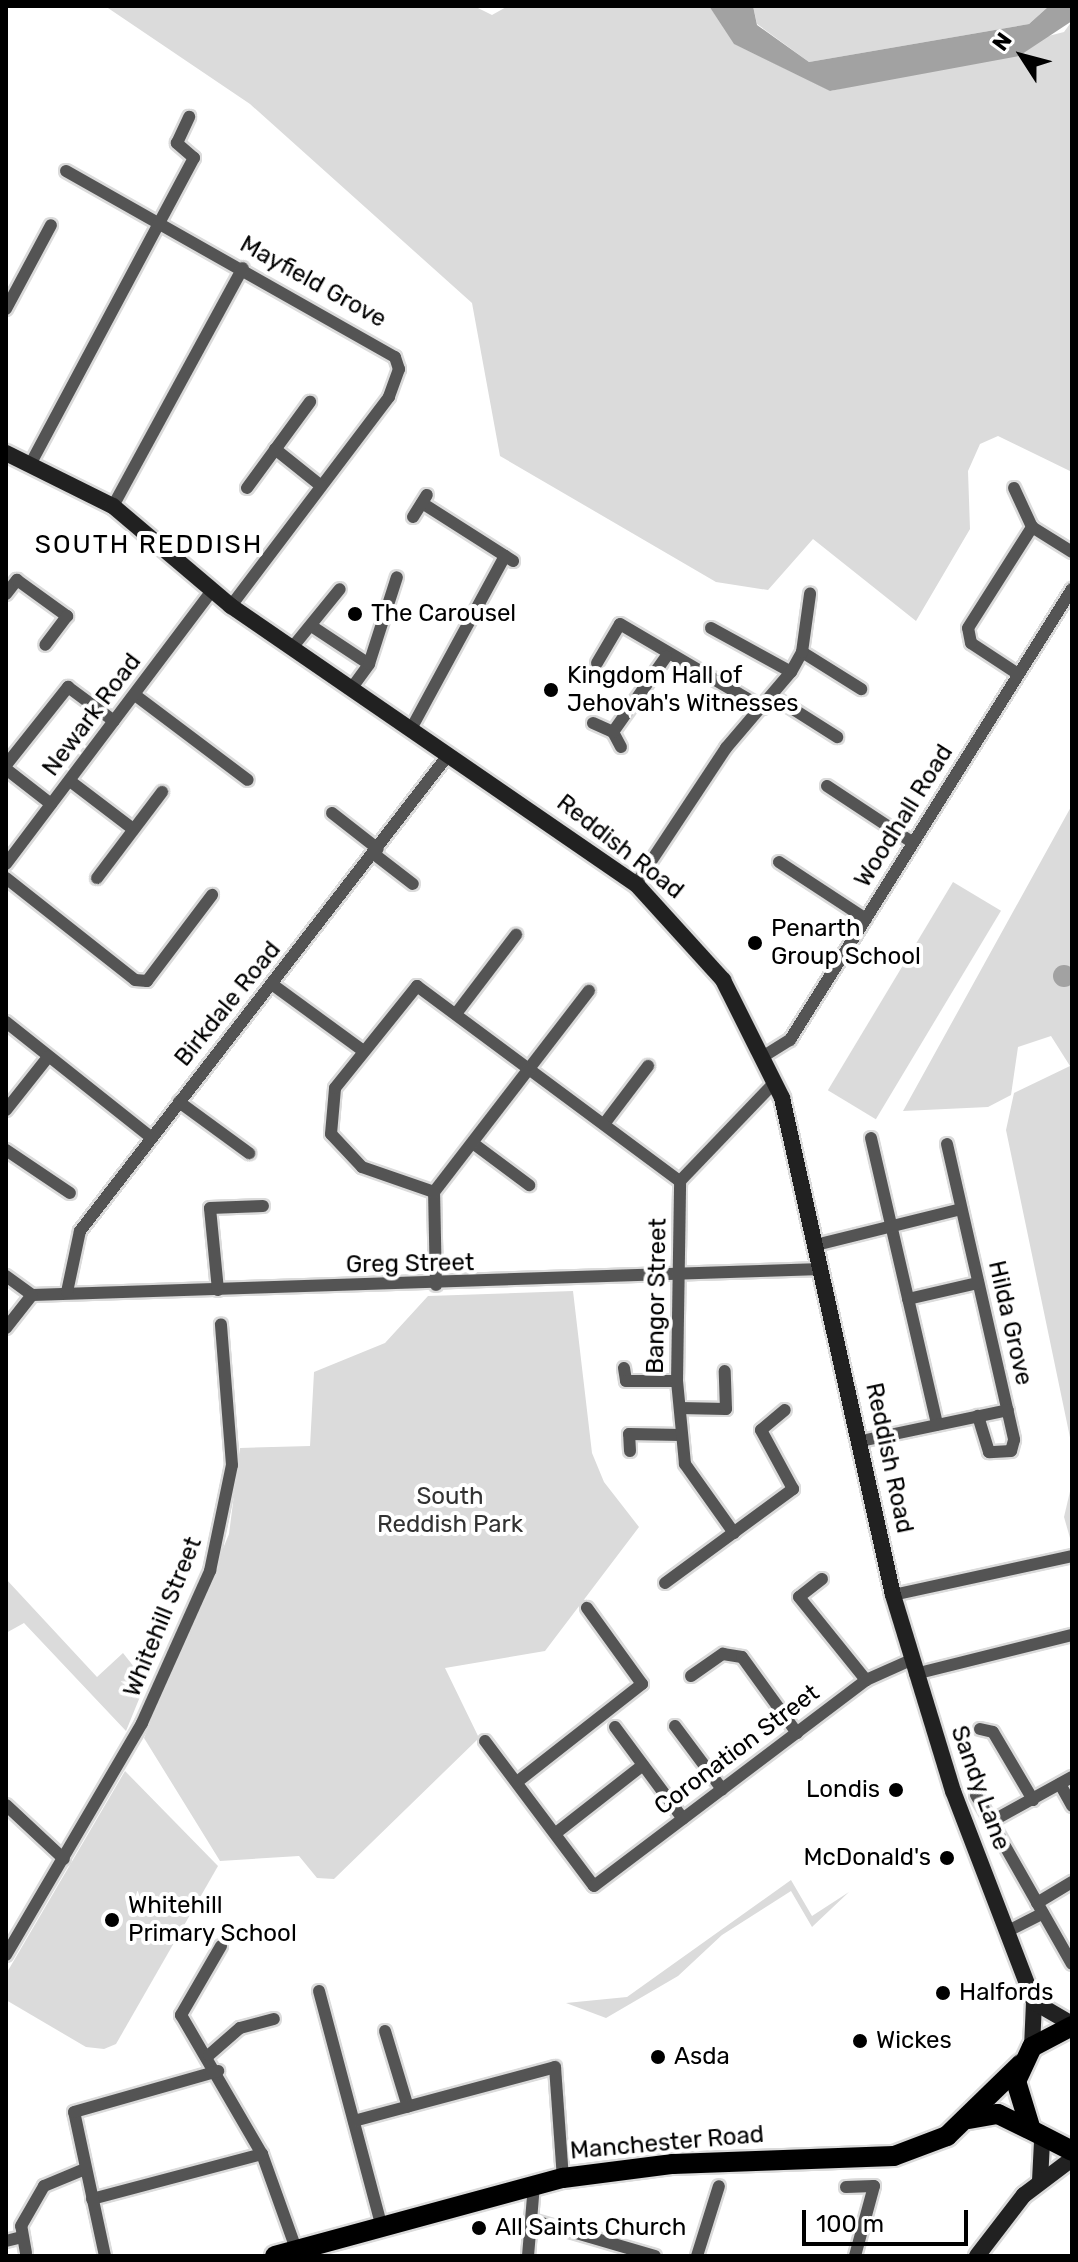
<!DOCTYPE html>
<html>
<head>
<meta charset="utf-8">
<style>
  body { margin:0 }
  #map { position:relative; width:1078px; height:2262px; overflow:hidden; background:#fff; font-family:Rubik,sans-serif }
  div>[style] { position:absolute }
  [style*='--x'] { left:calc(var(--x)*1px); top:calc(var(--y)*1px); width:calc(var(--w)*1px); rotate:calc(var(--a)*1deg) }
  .green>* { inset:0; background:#dbdbdb; transform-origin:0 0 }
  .water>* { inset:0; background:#a2a2a2 }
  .round { border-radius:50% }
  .roads { filter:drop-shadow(2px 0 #dbdbdb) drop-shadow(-2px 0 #dbdbdb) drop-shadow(0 2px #dbdbdb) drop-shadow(0 -2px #dbdbdb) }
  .street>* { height:12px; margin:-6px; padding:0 6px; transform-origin:6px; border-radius:6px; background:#545454 }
  .secondary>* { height:16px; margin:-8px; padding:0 8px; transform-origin:8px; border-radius:8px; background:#212121 }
  .primary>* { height:20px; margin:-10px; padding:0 10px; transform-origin:10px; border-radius:10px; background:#000 }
  .dots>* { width:22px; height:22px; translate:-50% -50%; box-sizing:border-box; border:4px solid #fff; border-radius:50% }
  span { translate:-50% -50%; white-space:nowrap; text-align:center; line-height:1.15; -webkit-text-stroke:8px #fff; paint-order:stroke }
  .street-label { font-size:24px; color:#000 }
  .poi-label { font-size:24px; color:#000 }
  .left { translate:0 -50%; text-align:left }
  .right { translate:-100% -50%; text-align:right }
  .park-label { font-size:24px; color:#323232 }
  .neighbourhood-label { font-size:26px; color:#000; letter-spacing:2px }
  .frame { position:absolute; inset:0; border:8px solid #000; pointer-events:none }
  .north { position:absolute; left:982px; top:16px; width:80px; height:80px; -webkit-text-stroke:6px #fff; paint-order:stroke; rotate:306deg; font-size:22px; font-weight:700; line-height:32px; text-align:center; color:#000 }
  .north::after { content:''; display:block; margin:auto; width:28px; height:36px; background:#000; clip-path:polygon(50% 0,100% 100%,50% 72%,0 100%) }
  .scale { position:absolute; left:802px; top:2210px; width:166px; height:36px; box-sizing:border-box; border:4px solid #000; border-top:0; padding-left:10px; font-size:24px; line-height:28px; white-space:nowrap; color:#000; -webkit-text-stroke:6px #fff; paint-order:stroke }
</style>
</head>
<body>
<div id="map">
  <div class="green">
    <i style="clip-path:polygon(105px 6px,474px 6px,492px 15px,508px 6px,709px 6px,735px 44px,831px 91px,1064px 32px,1072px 21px,1072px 472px,998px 436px,980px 444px,968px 471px,970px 529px,916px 621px,813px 539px,768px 590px,716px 582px,500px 456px,472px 303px,250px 104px)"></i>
    <i style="clip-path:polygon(753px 6px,1049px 6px,1029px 24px,809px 62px,757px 24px)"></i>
    <i style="clip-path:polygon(1072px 805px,1072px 1447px,1006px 1130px,1014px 1093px,1070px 1066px,1051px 1036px,1018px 1047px,1011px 1095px,988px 1107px,903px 1111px)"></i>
    <i style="left:953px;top:882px;width:56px;height:243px;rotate:31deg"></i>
    <i style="clip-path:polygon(573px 1291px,592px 1453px,604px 1482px,639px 1527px,545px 1651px,445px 1668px,479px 1738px,334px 1879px,317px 1878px,299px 1856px,220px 1861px,144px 1738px,229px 1534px,240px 1448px,310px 1446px,314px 1372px,385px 1343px,428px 1296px)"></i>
    <i style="clip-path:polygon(1072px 1483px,1072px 1545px,1064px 1517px)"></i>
    <i style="clip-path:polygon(6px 1579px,97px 1677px,123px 1653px,146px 1682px,126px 1731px,24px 1623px,6px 1633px)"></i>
    <i style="clip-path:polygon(125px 1771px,218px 1866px,116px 2044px,104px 2049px,86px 2047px,6px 2000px,6px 1974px)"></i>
    <i style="clip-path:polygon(791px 1880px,812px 1916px,849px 1892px,812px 1927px,791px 1891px,722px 1935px,678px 1976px,606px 2018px,566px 2003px,627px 1997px)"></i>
  </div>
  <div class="water">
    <i style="clip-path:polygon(709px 6px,753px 6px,757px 25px,809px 62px,1029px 24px,1049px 6px,1072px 6px,1072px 21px,1019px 56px,830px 91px,734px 44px)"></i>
    <i class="round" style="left:1053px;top:965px;width:22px;height:22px"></i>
  </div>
  <div class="roads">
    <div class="street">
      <i style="--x:66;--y:171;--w:378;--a:29.5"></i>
      <i style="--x:395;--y:357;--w:13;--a:72"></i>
      <i style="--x:399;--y:369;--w:30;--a:110"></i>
      <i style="--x:389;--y:397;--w:262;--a:127.1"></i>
      <i style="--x:6;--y:309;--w:95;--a:-61.8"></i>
      <i style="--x:275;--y:449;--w:58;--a:38.7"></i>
      <i style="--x:31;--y:463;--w:346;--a:-61.9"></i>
      <i style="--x:194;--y:158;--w:23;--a:-139"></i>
      <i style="--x:177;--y:143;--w:29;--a:-65"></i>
      <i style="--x:247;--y:488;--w:107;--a:-53.8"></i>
      <i style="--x:1014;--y:488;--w:43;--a:65.2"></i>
      <i style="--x:1032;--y:527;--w:47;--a:32"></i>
      <i style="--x:422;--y:503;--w:108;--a:32.5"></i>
      <i style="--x:113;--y:506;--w:271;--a:-61.4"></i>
      <i style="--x:413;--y:517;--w:26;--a:-58"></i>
      <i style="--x:6;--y:594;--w:18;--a:-52"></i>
      <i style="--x:17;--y:580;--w:62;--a:35.8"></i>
      <i style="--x:67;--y:616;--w:36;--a:127"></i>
      <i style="--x:313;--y:627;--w:67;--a:33.5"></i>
      <i style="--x:711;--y:628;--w:91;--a:28.8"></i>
      <i style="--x:291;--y:649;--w:77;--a:-50.8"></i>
      <i style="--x:802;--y:652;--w:70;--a:32.1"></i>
      <i style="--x:597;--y:663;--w:45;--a:-59.5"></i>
      <i style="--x:620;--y:624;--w:166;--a:30.4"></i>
      <i style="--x:1018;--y:674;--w:56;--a:-146.6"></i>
      <i style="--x:971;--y:643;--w:15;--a:-101"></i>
      <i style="--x:968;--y:628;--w:120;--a:-57.6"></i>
      <i style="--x:351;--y:689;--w:31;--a:-54"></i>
      <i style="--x:369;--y:664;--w:91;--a:-72.2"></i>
      <i style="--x:135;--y:695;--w:141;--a:37"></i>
      <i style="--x:774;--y:697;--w:75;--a:32.4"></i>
      <i style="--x:593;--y:723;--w:22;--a:24"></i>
      <i style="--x:411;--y:729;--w:197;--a:-61.5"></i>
      <i style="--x:621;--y:747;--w:17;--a:-118"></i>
      <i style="--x:613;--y:732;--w:92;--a:-54.8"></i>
      <i style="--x:6;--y:765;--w:100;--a:-51.5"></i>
      <i style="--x:68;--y:687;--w:57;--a:36.5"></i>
      <i style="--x:6;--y:769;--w:57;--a:37.9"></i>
      <i style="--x:70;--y:781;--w:79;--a:37.3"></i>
      <i style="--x:827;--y:786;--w:103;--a:33.5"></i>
      <i style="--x:332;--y:813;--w:58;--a:38"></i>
      <i style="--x:374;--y:854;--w:49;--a:37.6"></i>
      <i style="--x:779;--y:862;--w:104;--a:33.2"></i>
      <i style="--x:6;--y:864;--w:342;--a:-53"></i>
      <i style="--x:6;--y:878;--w:164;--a:38.3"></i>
      <i style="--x:135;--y:980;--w:12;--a:5"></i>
      <i style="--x:147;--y:981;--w:108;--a:-52.9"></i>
      <i style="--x:97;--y:878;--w:108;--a:-52.9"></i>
      <i style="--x:636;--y:884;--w:163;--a:-56.5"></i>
      <i style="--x:726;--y:748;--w:100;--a:-49.5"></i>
      <i style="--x:791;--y:672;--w:23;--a:-61"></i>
      <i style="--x:802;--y:652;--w:59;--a:-82.1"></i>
      <i style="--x:273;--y:985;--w:110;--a:36.1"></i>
      <i style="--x:458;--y:1011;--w:96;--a:-52.7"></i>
      <i style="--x:6;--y:1022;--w:186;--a:38.5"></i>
      <i style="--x:764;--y:1056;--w:31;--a:-32"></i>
      <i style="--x:790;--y:1040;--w:532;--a:-57.98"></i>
      <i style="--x:179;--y:1102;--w:87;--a:36.1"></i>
      <i style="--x:6;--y:1110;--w:68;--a:-51.6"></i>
      <i style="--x:604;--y:1124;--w:73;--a:-52.8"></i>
      <i style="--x:871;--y:1138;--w:294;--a:77"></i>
      <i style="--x:474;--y:1144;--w:69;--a:36.7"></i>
      <i style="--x:947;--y:1144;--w:303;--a:77.2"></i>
      <i style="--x:1014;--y:1440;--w:11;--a:105"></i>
      <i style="--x:1011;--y:1451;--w:22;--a:177"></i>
      <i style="--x:989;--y:1452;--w:38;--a:-107"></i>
      <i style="--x:6;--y:1150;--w:77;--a:33.9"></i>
      <i style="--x:434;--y:1192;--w:76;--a:-160.9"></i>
      <i style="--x:362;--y:1167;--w:45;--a:-133.2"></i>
      <i style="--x:331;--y:1134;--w:46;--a:-85"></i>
      <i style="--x:335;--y:1088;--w:131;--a:-51.2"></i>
      <i style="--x:417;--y:986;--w:327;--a:36.6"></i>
      <i style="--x:816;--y:1245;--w:149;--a:-13.9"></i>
      <i style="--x:6;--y:1276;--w:32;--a:36"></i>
      <i style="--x:32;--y:1295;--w:790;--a:-1.89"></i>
      <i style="--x:436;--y:1285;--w:93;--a:-91.2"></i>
      <i style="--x:434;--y:1192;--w:254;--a:-52.4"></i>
      <i style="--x:218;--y:1290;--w:82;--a:-95.6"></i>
      <i style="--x:210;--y:1208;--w:53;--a:-2.2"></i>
      <i style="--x:67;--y:1292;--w:62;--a:-78"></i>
      <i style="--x:80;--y:1231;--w:603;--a:-52.28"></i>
      <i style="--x:908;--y:1299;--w:72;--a:-12.9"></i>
      <i style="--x:6;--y:1328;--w:42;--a:-51.8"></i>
      <i style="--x:624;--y:1368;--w:13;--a:81"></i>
      <i style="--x:626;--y:1381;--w:51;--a:0"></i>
      <i style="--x:680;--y:1408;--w:46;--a:1.2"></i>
      <i style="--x:726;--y:1409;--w:38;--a:-92"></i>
      <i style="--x:861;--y:1441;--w:150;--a:-11.9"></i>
      <i style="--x:630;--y:1451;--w:17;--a:-93"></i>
      <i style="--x:629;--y:1434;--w:52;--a:1.1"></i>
      <i style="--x:734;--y:1533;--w:85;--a:-125.4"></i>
      <i style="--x:685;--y:1464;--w:83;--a:-95.5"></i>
      <i style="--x:677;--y:1381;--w:200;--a:-89.1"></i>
      <i style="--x:680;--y:1181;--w:137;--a:-46.2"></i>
      <i style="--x:822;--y:1579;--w:29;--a:142"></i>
      <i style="--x:799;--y:1597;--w:107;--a:51.1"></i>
      <i style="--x:665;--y:1583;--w:159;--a:-36.3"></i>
      <i style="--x:793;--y:1489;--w:67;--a:-118.5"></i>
      <i style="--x:761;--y:1430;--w:31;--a:-40"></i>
      <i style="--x:893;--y:1595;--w:183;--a:-12.3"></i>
      <i style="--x:915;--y:1674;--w:162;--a:-14"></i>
      <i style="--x:691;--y:1676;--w:39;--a:-35"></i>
      <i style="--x:723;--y:1654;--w:19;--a:9"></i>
      <i style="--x:742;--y:1657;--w:94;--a:54.1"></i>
      <i style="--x:675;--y:1726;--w:79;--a:53.3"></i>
      <i style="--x:615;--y:1727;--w:114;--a:53.5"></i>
      <i style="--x:980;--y:1729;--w:13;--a:13"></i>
      <i style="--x:993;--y:1732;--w:79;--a:59.5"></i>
      <i style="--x:485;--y:1741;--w:181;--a:53.1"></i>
      <i style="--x:594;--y:1886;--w:341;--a:-37.1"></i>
      <i style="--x:866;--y:1680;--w:49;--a:-24"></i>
      <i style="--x:517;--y:1782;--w:159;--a:-38.1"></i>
      <i style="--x:642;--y:1684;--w:94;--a:-125.9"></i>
      <i style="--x:1060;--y:1784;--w:25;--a:61"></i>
      <i style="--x:976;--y:1795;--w:194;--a:60.4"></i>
      <i style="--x:6;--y:1805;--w:79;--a:43"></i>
      <i style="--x:994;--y:1820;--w:89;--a:-28.9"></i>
      <i style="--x:556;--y:1833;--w:110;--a:-38"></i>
      <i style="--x:1037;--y:1903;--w:41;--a:-31"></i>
      <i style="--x:1008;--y:1931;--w:39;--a:-27"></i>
      <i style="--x:221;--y:1946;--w:80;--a:120.1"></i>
      <i style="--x:181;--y:2015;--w:161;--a:59.8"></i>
      <i style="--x:262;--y:2154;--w:101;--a:70.3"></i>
      <i style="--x:6;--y:1955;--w:269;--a:-59.6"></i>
      <i style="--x:142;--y:1723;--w:167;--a:-65.9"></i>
      <i style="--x:210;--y:1571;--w:108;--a:-78.3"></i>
      <i style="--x:232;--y:1465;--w:141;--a:-94.5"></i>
      <i style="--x:319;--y:1991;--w:244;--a:75.1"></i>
      <i style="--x:385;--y:2031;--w:79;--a:73.2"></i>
      <i style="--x:209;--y:2055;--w:41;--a:-41.1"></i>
      <i style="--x:240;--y:2028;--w:35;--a:-15"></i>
      <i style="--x:354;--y:2121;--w:208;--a:-15"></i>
      <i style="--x:555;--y:2067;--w:111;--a:85.9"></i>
      <i style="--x:846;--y:2187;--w:28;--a:-2"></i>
      <i style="--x:874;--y:2186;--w:73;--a:105.2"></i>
      <i style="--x:92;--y:2199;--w:176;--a:-14.8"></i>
      <i style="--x:535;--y:2221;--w:125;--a:16.3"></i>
      <i style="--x:6;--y:2241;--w:16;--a:-14"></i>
      <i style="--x:26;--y:2253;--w:27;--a:-100"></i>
      <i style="--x:21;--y:2226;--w:46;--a:-60.1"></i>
      <i style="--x:44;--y:2186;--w:44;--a:-22.5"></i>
      <i style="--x:105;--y:2256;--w:147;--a:-102.1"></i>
      <i style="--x:74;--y:2112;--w:150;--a:-15.9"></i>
      <i style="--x:528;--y:2256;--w:71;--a:-85.2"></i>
      <i style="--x:697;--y:2256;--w:73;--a:-72.6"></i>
    </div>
    <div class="secondary">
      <i style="--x:6;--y:453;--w:119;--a:26.4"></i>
      <i style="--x:113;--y:506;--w:155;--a:40.3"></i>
      <i style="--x:231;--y:606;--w:491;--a:34.5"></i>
      <i style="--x:636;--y:884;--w:130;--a:47.8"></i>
      <i style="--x:723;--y:980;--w:132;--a:63.4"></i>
      <i style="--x:782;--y:1098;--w:509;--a:77.41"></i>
      <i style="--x:893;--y:1595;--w:205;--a:73"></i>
      <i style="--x:953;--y:1791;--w:226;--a:69"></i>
      <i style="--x:1034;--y:2002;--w:45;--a:92.5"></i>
      <i style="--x:1034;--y:2002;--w:44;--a:30.1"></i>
      <i style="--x:1040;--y:2181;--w:40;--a:-87.1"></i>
      <i style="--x:977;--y:2256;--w:77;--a:-52.4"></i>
      <i style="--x:1024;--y:2195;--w:60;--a:-36.9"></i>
    </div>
    <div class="primary">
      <i style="--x:1072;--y:2026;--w:45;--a:152.3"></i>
      <i style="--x:1032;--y:2047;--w:38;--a:115"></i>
      <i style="--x:1016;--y:2081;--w:51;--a:73"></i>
      <i style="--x:1031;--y:2130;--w:46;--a:27.1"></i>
      <i style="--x:969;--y:2119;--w:29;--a:-10"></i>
      <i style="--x:998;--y:2114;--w:34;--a:26"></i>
      <i style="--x:275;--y:2256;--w:298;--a:-15.2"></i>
      <i style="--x:563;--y:2178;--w:111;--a:-7.3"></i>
      <i style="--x:673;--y:2164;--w:221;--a:-2.1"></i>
      <i style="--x:894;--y:2156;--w:57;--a:-20.7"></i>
      <i style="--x:947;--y:2136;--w:103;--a:-44.2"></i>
    </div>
  </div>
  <div class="dots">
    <i style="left:355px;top:614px;background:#000"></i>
    <i style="left:551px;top:690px;background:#000"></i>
    <i style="left:755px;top:943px;background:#000"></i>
    <i style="left:896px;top:1790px;background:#000"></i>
    <i style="left:947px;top:1858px;background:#000"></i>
    <i style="left:112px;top:1920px;background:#000"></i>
    <i style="left:943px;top:1993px;background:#000"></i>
    <i style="left:860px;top:2041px;background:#000"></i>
    <i style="left:658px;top:2057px;background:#000"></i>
    <i style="left:479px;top:2228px;background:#000"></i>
  </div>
  <div class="street-label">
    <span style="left:313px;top:282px;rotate:29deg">Mayfield Grove</span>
    <span style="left:92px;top:715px;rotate:-53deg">Newark Road</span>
    <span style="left:904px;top:816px;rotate:-58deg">Woodhall Road</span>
    <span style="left:620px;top:847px;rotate:38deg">Reddish Road</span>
    <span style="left:228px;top:1004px;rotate:-51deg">Birkdale Road</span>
    <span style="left:410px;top:1264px;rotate:-1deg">Greg Street</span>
    <span style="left:657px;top:1296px;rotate:-89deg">Bangor Street</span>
    <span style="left:1010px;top:1323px;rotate:77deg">Hilda Grove</span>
    <span style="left:889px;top:1458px;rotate:78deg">Reddish Road</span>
    <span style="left:163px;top:1617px;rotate:-68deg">Whitehill Street</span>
    <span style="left:737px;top:1750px;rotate:-37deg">Coronation Street</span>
    <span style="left:980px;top:1788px;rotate:70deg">Sandy Lane</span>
    <span style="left:667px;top:2143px;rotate:-5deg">Manchester Road</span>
  </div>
  <div class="poi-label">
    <span class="left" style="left:371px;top:614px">The Carousel</span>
    <span class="left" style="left:567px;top:690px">Kingdom Hall of<br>Jehovah's Witnesses</span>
    <span class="left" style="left:771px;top:943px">Penarth<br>Group School</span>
    <span class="right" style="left:880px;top:1790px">Londis</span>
    <span class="right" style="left:931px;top:1858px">McDonald's</span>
    <span class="left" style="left:128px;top:1920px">Whitehill<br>Primary School</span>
    <span class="left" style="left:959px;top:1993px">Halfords</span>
    <span class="left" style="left:876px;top:2041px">Wickes</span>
    <span class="left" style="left:674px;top:2057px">Asda</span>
    <span class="left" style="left:495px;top:2228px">All Saints Church</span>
  </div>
  <div class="park-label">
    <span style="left:450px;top:1511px">South<br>Reddish Park</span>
  </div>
  <div class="neighbourhood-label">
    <span style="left:149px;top:545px">SOUTH REDDISH</span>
  </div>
  <div class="frame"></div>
  <div class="north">N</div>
  <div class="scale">100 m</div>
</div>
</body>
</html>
